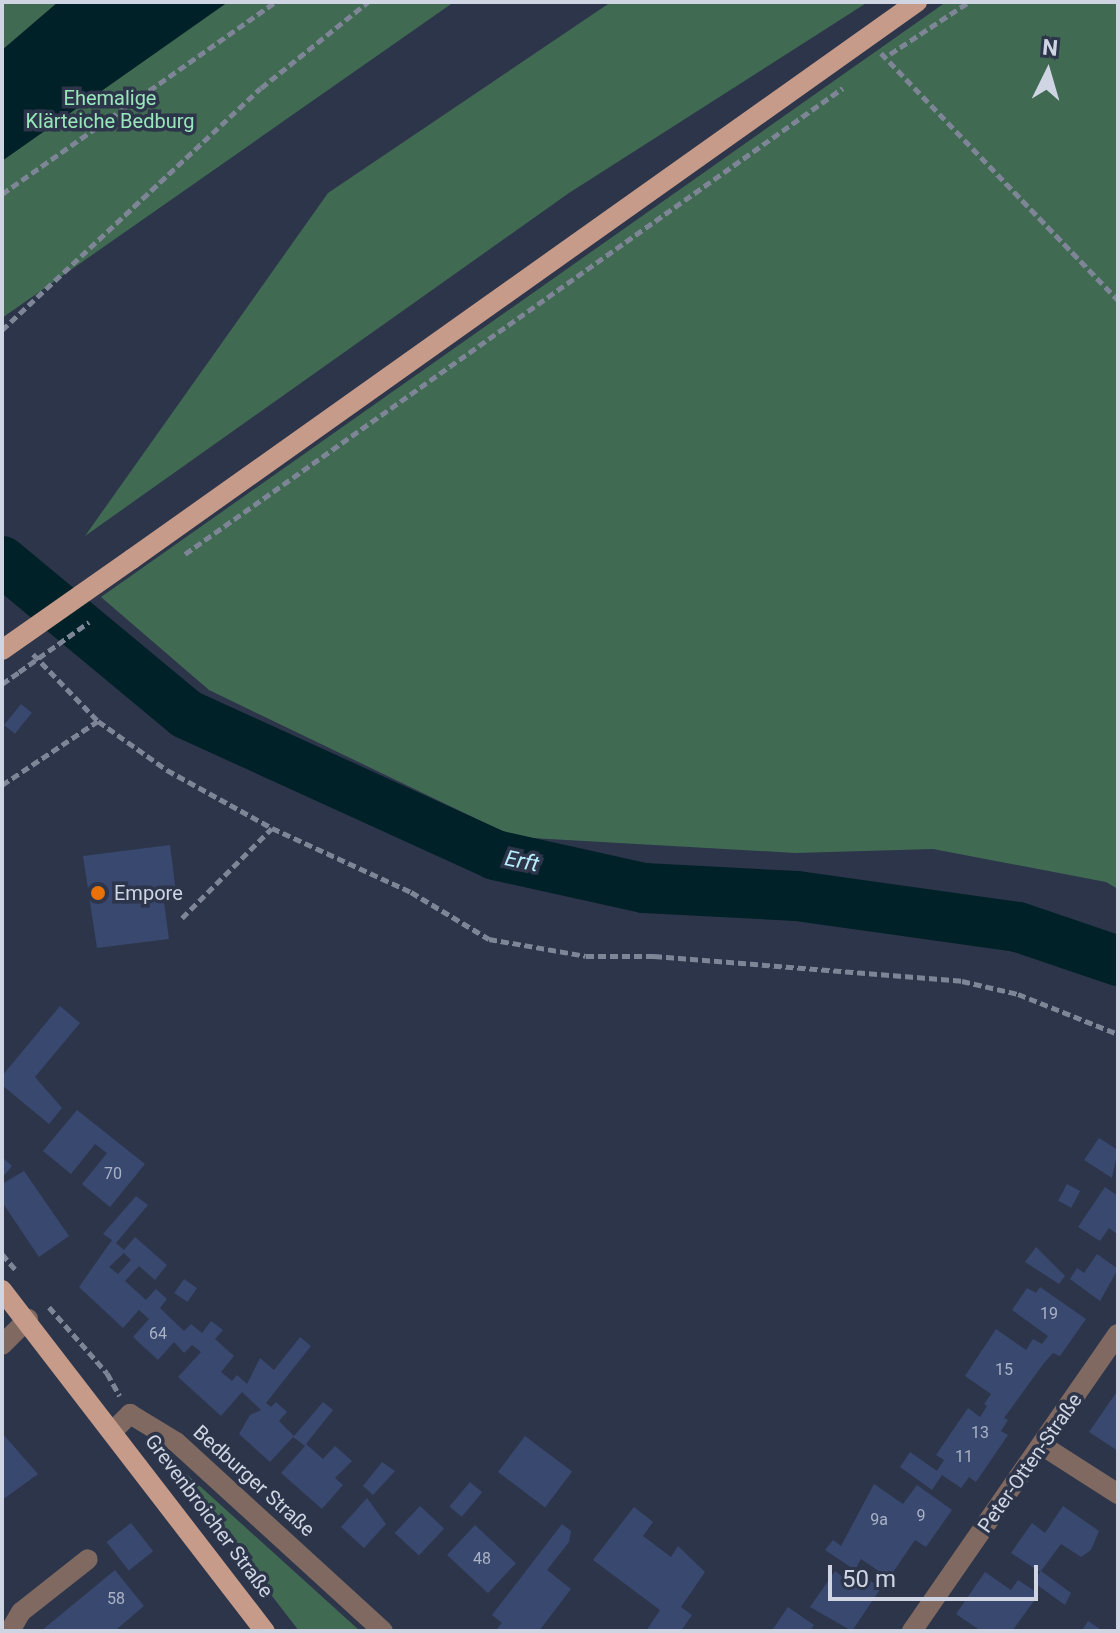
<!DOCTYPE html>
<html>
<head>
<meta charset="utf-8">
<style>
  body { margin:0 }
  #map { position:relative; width:1120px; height:1633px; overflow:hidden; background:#2d354a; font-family:Roboto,sans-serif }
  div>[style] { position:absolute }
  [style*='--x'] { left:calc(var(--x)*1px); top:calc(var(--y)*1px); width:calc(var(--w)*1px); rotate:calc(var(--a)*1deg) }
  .green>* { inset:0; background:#416a53 }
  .water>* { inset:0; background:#002128 }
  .river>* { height:50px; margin:-25px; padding:0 25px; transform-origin:25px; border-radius:25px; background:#002128 }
  .building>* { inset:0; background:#39486f; transform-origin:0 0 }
  .path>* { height:5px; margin-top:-2.5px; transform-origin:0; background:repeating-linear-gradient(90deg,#7e8596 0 8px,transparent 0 12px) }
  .minor>* { height:20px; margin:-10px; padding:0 10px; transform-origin:10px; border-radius:10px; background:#7f6960 }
  .major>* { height:20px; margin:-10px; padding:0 10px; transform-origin:10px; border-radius:10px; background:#c79b89 }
  .path-bridge>* { height:5px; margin-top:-2.5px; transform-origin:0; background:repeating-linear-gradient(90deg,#7e8596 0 8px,transparent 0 12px) }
  .major-bridge>* { height:20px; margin:-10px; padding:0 10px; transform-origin:10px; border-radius:10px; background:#c79b89 }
  .dots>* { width:22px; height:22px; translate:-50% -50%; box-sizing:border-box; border:4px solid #2d354a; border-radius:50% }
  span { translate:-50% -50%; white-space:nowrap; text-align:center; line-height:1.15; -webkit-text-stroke:7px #2d354a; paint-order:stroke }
  .number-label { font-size:16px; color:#aab2c5 }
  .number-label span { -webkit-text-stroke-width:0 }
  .park-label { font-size:20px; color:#98e6ba }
  .poi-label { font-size:20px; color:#cfd5e2 }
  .left { translate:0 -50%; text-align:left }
  .street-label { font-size:20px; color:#cfd5e2 }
  .water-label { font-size:22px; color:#b5ecfa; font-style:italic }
  .frame { position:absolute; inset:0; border:4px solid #cfd5e2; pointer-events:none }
  .north { position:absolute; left:1008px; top:32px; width:80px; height:80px; -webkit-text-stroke:6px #2d354a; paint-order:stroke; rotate:5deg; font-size:22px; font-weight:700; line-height:32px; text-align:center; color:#cfd5e2 }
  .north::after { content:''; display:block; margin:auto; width:28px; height:36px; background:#cfd5e2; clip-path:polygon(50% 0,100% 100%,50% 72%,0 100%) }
  .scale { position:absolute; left:828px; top:1565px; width:210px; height:36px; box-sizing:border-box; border:4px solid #cfd5e2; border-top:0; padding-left:10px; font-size:24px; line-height:28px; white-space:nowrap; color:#cfd5e2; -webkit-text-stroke:6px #2d354a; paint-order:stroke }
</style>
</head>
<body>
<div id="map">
  <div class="green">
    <i style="clip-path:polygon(2px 2px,454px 2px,2px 318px)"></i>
    <i style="clip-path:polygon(611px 2px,868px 2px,569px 193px,85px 536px,328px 193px)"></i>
    <i style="clip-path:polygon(946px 2px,1118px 2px,1118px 889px,1106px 882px,933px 849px,795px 853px,514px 837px,209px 690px,101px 597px)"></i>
    <i style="clip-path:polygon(160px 1450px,360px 1631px,299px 1631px)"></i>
  </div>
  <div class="water">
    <i style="clip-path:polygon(58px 2px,228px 2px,2px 161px,2px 50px)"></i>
  </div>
  <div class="river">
    <i style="--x:2;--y:561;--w:239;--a:39.7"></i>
    <i style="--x:186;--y:714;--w:340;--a:24.5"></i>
    <i style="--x:495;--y:855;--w:153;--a:12.5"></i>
    <i style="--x:644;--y:888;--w:153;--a:3"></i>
    <i style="--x:797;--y:896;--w:223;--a:8"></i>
    <i style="--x:1018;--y:927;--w:106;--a:18.8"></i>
  </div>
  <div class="building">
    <i style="left:21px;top:704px;width:14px;height:27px;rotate:39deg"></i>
    <i style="clip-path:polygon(170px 845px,177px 901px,164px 902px,169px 939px,97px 948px,83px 856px)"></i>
    <i style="clip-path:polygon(60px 1006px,80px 1023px,35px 1077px,62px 1108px,49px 1124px,2px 1085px,2px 1076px)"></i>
    <i style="clip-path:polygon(77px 1110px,145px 1164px,110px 1207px,82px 1184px,107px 1153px,95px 1144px,71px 1174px,43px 1151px)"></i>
    <i style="clip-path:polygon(1099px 1138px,1118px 1150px,1112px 1178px,1084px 1160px)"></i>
    <i style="clip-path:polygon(2px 1157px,12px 1166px,2px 1178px)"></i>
    <i style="clip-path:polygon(24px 1171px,69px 1236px,39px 1257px,2px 1202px,2px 1184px)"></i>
    <i style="left:1067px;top:1184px;width:15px;height:19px;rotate:28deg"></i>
    <i style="clip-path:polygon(1105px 1187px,1118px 1196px,1118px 1235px,1109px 1228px,1100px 1241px,1078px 1227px)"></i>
    <i style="clip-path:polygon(evenodd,136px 1196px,148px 1205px,116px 1243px,124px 1250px,135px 1237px,167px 1265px,155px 1280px,139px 1266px,125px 1281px,146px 1300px,156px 1289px,167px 1299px,160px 1308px,184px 1331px,191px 1324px,202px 1333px,211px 1321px,223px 1330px,215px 1339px,234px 1356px,221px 1372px,232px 1381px,237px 1375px,247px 1384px,260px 1358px,274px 1370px,300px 1337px,311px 1346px,266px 1403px,271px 1407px,276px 1402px,287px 1412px,279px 1421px,294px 1436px,323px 1402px,333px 1410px,306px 1444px,323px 1459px,335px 1446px,352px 1461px,335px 1478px,343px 1485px,322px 1509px,281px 1473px,305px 1446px,293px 1437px,270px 1462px,239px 1434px,250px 1415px,261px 1410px,242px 1392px,221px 1416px,178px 1377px,201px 1352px,192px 1345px,184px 1353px,174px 1342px,158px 1360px,133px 1337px,149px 1319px,139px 1310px,123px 1328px,79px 1287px,112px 1240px,103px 1234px,136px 1196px,124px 1253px,131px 1260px,118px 1274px,109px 1267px,124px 1253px)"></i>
    <i style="clip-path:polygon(1036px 1247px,1065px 1276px,1059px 1284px,1025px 1262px)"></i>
    <i style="clip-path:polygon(1097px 1254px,1118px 1269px,1100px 1301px,1070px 1279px,1077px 1268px,1084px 1273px)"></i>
    <i style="left:184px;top:1279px;width:16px;height:17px;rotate:35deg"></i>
    <i style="clip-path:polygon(1040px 1287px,1086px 1319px,1060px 1356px,1053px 1353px,1044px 1363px,1004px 1418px,1008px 1420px,1001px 1431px,1008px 1435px,976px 1482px,969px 1477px,961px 1488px,942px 1475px,932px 1490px,900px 1467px,910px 1452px,937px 1471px,944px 1460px,936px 1455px,968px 1408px,980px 1417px,987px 1406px,984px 1404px,991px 1394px,965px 1376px,996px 1329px,1026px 1350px,1033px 1339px,1042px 1344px,1048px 1336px,1012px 1310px,1027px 1288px,1036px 1293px)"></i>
    <i style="clip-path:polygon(1118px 1390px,1118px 1451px,1089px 1432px)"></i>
    <i style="clip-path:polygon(2px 1433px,38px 1474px,2px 1500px)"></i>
    <i style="left:525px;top:1436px;width:59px;height:45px;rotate:37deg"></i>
    <i style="clip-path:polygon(382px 1462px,395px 1471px,373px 1495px,363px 1486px)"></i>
    <i style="left:470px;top:1482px;width:16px;height:32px;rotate:40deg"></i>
    <i style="clip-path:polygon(874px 1484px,903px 1504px,917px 1485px,952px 1510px,926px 1547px,915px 1540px,889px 1578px,861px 1559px,855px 1570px,825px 1550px,833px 1540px,841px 1546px)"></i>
    <i style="clip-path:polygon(367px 1498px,386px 1524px,364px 1548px,341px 1527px)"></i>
    <i style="left:420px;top:1506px;width:33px;height:37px;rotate:43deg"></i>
    <i style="clip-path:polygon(1063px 1506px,1099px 1531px,1091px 1550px,1081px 1557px,1061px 1544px,1041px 1571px,1071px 1593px,1065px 1605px,1033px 1582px,1040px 1572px,1011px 1553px,1032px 1523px,1045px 1533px)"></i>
    <i style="clip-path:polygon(634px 1507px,653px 1522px,643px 1536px,671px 1557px,678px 1546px,705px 1572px,681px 1607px,692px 1615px,681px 1631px,646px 1631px,660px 1610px,593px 1560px)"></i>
    <i style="left:131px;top:1523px;width:36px;height:31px;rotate:52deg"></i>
    <i style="clip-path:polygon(562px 1524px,571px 1531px,569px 1542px,547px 1570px,571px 1589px,539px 1631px,495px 1631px,502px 1623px,492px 1615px)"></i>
    <i style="left:475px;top:1525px;width:56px;height:41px;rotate:43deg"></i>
    <i style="clip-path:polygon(115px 1570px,144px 1606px,117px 1629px,41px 1631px)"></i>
    <i style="clip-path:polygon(835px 1571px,849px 1582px,856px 1571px,881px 1588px,852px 1631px,810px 1607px)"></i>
    <i style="clip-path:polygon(985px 1572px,1011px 1590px,1018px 1580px,1039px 1594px,1012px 1631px,981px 1631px,956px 1614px)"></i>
    <i style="clip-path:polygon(788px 1607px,814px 1625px,810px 1631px,773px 1629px)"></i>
    <i style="clip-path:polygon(1088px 1621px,1103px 1631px,1082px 1631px)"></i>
  </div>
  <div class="path">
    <i style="--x:881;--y:53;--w:342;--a:46.2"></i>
    <i style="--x:890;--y:54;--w:95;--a:-33.4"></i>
    <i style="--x:2;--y:194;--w:334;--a:-35.1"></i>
    <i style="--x:2;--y:330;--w:354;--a:-43.1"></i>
    <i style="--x:261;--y:88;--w:137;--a:-38.8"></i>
    <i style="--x:185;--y:554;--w:806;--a:-35.31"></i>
    <i style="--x:33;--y:654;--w:93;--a:45.9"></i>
    <i style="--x:98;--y:721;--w:85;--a:35.4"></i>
    <i style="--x:167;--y:770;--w:120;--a:28.9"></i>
    <i style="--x:272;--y:828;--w:153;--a:24.7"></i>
    <i style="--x:411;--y:892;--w:91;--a:31.1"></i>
    <i style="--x:489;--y:939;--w:98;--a:9.9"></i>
    <i style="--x:586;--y:956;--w:68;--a:0"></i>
    <i style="--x:654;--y:956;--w:309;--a:4.6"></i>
    <i style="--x:962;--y:981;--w:57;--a:13.1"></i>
    <i style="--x:1018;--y:994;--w:108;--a:21.8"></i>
    <i style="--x:2;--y:684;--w:21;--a:-35"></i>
    <i style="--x:2;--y:785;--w:115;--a:-33.7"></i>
    <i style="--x:182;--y:918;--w:127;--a:-45"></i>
    <i style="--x:2;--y:1254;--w:21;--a:49"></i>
    <i style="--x:49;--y:1307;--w:88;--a:48.7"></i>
    <i style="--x:107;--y:1373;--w:26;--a:61"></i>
  </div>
  <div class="minor">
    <i style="--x:2;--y:1345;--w:37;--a:-45"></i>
    <i style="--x:114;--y:1430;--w:23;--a:-45"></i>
    <i style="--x:130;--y:1414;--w:54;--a:31.3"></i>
    <i style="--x:176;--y:1442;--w:280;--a:42.4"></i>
    <i style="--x:1043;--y:1446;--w:89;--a:32.6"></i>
    <i style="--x:10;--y:1631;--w:22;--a:-60"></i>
    <i style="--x:21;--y:1612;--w:85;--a:-38.3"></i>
    <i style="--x:912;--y:1631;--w:361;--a:-55.3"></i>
  </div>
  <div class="major">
    <i style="--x:132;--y:559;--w:963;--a:-35.36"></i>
    <i style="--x:2;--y:1290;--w:431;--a:52.4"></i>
  </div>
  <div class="path-bridge">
    <i style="--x:19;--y:672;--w:86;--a:-35.5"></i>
  </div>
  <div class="major-bridge">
    <i style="--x:2;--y:650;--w:159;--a:-35"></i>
  </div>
  <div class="dots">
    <i style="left:98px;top:893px;background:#e8710a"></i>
  </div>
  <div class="number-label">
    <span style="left:113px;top:1174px">70</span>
    <span style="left:1049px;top:1314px">19</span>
    <span style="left:158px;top:1334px">64</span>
    <span style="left:1004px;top:1370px">15</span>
    <span style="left:980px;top:1433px">13</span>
    <span style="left:964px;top:1457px">11</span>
    <span style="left:921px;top:1516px">9</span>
    <span style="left:879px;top:1520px">9a</span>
    <span style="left:482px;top:1559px">48</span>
    <span style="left:116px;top:1599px">58</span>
  </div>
  <div class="park-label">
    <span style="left:110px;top:110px">Ehemalige<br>Klärteiche Bedburg</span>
  </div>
  <div class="poi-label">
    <span class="left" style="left:114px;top:893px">Empore</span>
  </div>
  <div class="street-label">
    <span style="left:1030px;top:1463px;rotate:-55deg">Peter-Otten-Straße</span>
    <span style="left:254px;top:1481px;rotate:42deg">Bedburger Straße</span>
    <span style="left:209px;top:1516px;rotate:53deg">Grevenbroicher Straße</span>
  </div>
  <div class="water-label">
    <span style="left:522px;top:861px;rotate:12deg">Erft</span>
  </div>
  <div class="frame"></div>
  <div class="north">N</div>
  <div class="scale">50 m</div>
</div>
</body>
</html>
